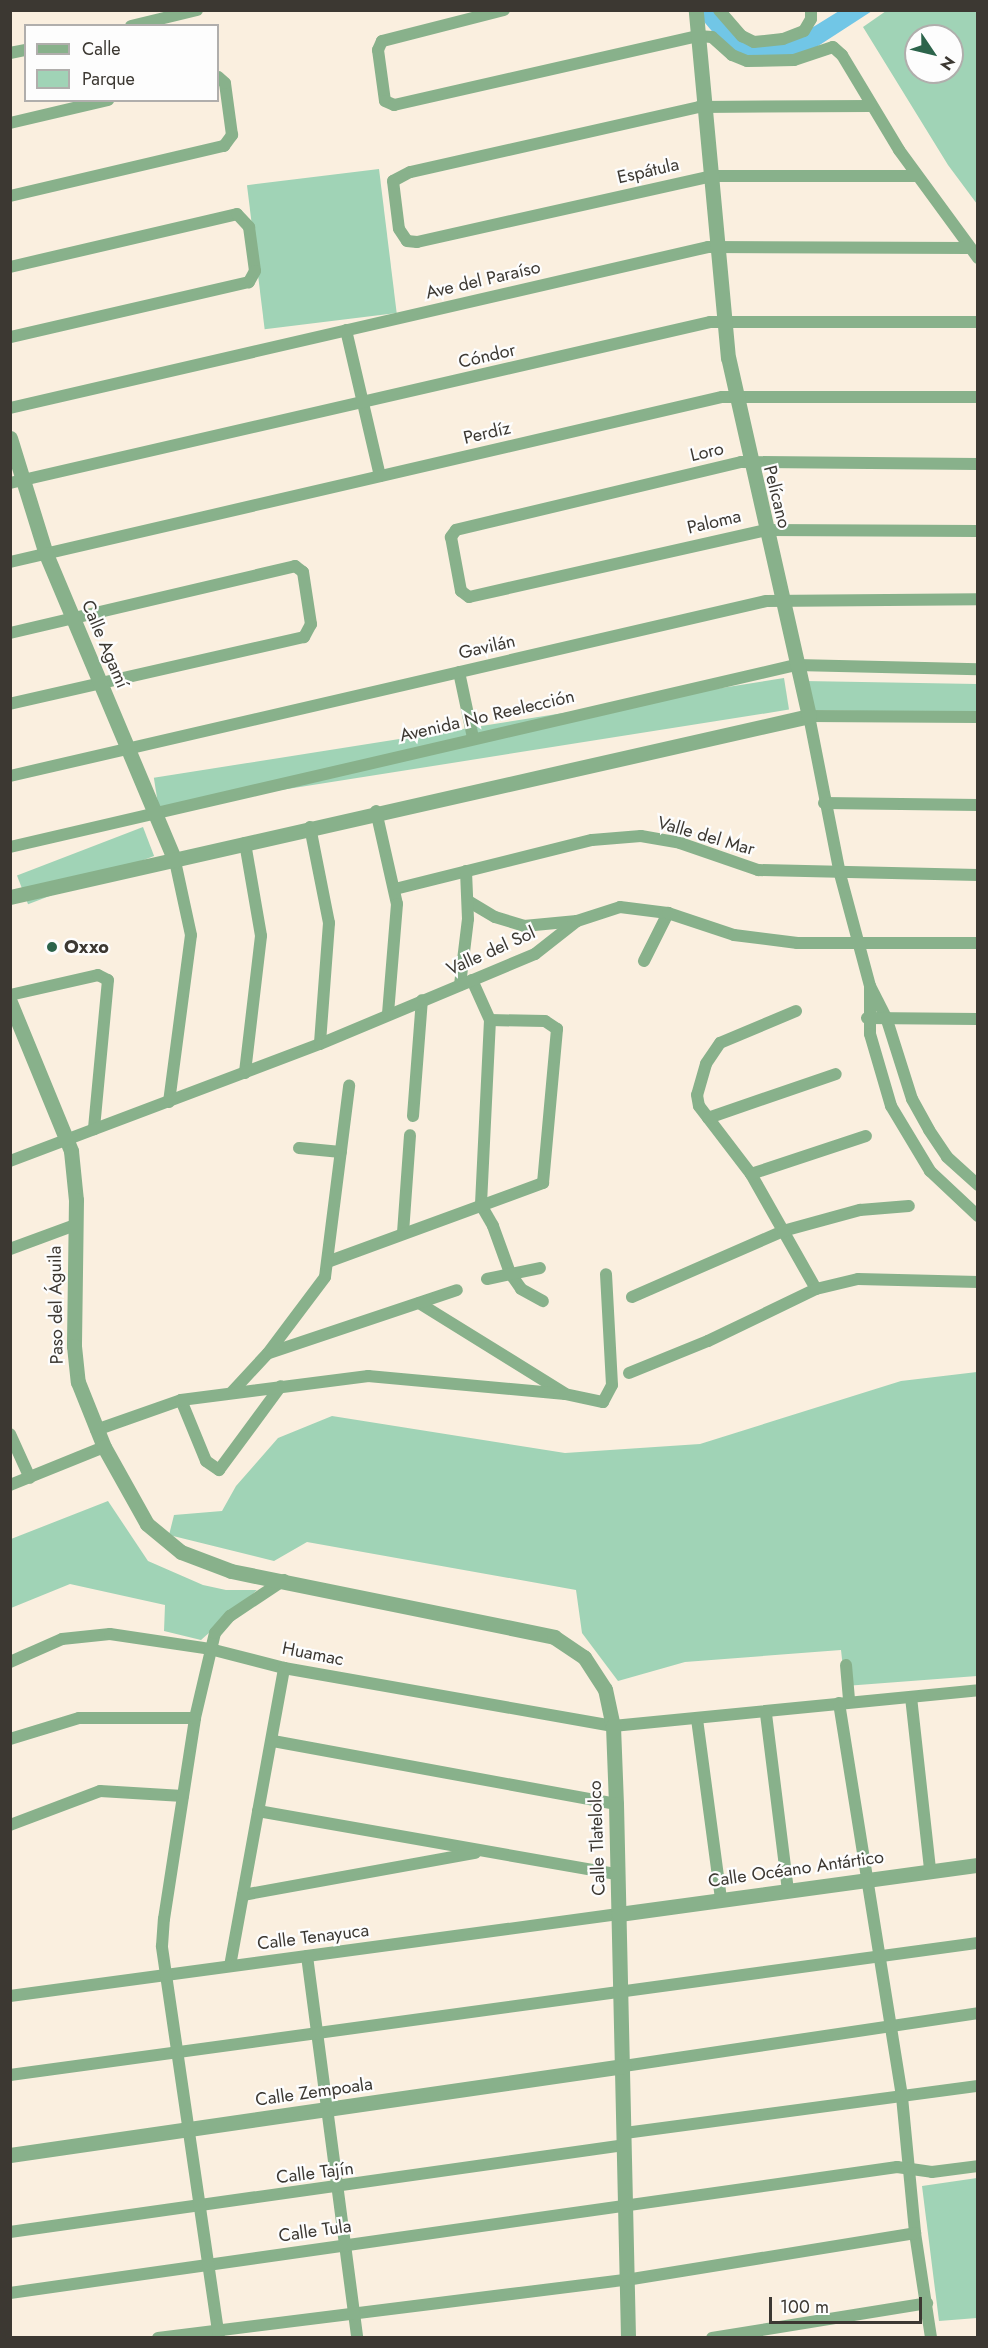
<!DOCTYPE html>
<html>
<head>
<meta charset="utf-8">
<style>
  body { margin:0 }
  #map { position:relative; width:988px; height:2348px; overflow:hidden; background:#faefdf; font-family:Jost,sans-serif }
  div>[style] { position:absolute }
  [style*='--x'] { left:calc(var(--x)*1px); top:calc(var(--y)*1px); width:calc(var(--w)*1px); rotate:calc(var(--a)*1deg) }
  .green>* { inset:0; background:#a0d3b6; transform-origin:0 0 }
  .water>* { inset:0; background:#71c6e6 }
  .minor>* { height:12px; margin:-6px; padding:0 6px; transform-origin:6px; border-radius:6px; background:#88b18b }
  .tertiary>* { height:15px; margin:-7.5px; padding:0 7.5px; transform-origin:7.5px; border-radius:7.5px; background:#88b18b }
  .dots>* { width:16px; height:16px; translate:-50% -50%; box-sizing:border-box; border:3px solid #fdfdfd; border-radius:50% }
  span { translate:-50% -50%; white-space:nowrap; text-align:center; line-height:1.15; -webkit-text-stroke:4.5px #fdfdfd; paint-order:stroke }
  .street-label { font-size:18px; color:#3c3832 }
  .poi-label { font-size:18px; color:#3c3832; font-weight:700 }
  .left { translate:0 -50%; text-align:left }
  .frame { position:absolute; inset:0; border:12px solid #3c3832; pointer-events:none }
  .legend { position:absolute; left:24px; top:24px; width:195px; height:78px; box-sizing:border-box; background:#fdfdfd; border:2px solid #b0aeac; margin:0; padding:8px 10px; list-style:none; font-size:18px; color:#3c3832 }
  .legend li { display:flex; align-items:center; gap:12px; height:30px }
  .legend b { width:30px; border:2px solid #b0aeac }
  .north { position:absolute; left:904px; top:24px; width:60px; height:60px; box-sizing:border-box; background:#fdfdfd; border:2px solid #b0aeac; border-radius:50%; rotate:125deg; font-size:16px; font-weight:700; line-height:24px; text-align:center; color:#3c3832 }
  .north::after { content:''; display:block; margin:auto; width:21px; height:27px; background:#2c644b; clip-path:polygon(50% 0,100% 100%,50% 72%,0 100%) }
  .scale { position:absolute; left:769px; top:2297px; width:153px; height:27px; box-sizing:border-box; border:3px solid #3c3832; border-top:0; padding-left:8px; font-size:18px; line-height:21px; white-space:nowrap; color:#3c3832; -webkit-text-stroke:4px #fdfdfd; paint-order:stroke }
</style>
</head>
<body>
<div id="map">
  <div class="green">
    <i style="clip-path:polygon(evenodd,886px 11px,977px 11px,977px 204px,948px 165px,863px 27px,886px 11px,916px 36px,952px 36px,952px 72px,916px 72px,916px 36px)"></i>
    <i style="left:379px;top:169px;width:145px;height:133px;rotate:83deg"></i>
    <i style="left:784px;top:678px;width:32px;height:638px;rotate:81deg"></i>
    <i style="left:804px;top:681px;width:173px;height:29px;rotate:1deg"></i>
    <i style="left:143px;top:827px;width:31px;height:135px;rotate:69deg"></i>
    <i style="clip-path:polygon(977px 1372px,977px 1676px,845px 1686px,841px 1650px,685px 1662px,618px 1681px,582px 1633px,576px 1590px,307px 1542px,274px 1561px,169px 1535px,174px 1515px,222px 1511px,236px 1486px,278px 1438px,332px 1416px,565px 1453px,700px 1444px,901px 1381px)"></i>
    <i style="clip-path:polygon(108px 1501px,148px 1561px,203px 1585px,226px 1590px,257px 1590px,201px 1640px,164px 1631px,165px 1605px,70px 1584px,11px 1608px,11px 1539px)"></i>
    <i style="clip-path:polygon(977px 2178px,977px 2318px,939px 2321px,922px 2186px)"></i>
  </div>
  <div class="water">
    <i style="clip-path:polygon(695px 11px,713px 11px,745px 42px,789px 42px,839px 11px,872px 11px,798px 59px,732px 55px)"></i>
  </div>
  <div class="minor">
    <i style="--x:504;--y:10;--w:126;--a:165.7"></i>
    <i style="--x:382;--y:41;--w:10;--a:114"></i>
    <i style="--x:378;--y:50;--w:51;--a:82.2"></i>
    <i style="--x:385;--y:101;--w:10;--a:24"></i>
    <i style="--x:394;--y:105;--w:312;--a:-12.8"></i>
    <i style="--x:698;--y:36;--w:14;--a:4"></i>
    <i style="--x:712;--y:37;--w:27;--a:42"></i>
    <i style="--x:732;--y:55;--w:16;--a:22"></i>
    <i style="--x:747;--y:61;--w:47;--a:-1.2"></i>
    <i style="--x:794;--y:60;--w:41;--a:-18.4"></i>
    <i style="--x:833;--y:47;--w:12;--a:42"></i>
    <i style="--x:842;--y:55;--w:111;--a:59"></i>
    <i style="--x:899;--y:150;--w:134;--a:53.8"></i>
    <i style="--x:719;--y:10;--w:35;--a:49"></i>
    <i style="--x:742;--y:36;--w:13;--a:27"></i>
    <i style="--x:754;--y:42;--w:29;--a:-6"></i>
    <i style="--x:783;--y:39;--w:22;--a:-21"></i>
    <i style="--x:804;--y:31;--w:14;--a:-60"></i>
    <i style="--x:811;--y:19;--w:9;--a:-90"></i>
    <i style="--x:131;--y:26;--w:68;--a:-13.6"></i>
    <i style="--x:10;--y:53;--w:16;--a:-11"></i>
    <i style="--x:871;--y:106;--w:172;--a:179.7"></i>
    <i style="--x:699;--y:107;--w:296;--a:167.3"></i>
    <i style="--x:410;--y:172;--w:19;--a:152"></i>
    <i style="--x:393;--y:181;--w:48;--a:82.9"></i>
    <i style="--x:399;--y:229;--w:14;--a:56"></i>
    <i style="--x:407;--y:241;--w:10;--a:6"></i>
    <i style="--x:417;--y:242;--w:302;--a:-12.6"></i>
    <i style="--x:712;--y:176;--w:205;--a:0"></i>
    <i style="--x:10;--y:123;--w:101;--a:-13.2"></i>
    <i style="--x:10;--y:196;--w:220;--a:-13.2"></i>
    <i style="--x:224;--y:146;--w:14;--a:-54"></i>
    <i style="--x:232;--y:135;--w:52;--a:-97.7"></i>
    <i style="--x:225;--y:83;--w:9;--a:-139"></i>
    <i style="--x:10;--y:267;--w:233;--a:-13.1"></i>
    <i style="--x:237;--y:214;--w:18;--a:47"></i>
    <i style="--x:249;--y:227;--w:44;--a:82.2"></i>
    <i style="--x:255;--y:271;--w:13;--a:119"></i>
    <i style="--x:249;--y:282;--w:245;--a:167"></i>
    <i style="--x:346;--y:330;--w:150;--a:76.9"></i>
    <i style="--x:10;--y:408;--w:716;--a:-12.99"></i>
    <i style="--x:708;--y:247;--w:262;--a:0.2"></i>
    <i style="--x:978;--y:464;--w:237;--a:-179.5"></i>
    <i style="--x:741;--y:462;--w:293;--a:166.6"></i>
    <i style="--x:456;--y:530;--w:9;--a:126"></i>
    <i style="--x:451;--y:537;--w:55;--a:79.5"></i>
    <i style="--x:461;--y:591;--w:10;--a:37"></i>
    <i style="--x:469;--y:597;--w:304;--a:-12.7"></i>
    <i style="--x:766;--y:530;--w:212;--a:0.3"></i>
    <i style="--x:10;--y:483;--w:718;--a:-12.95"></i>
    <i style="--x:710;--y:322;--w:268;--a:0"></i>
    <i style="--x:10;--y:562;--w:731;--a:-13.05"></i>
    <i style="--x:722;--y:397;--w:256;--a:0"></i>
    <i style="--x:10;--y:633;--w:293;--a:-13.2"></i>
    <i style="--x:295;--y:566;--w:10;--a:37"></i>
    <i style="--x:303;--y:572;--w:53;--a:81.3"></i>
    <i style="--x:311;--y:624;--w:15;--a:118"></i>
    <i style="--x:304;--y:637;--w:302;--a:167.2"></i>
    <i style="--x:459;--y:672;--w:67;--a:78"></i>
    <i style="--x:978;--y:717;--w:169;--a:-179.7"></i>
    <i style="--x:809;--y:716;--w:161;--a:78.9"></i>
    <i style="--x:840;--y:874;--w:116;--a:75"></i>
    <i style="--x:870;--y:986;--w:35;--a:63"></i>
    <i style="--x:886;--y:1017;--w:86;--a:72.4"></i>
    <i style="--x:912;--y:1099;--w:35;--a:61"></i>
    <i style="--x:929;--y:1130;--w:32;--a:56"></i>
    <i style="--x:947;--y:1157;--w:42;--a:42.1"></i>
    <i style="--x:10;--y:776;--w:776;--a:-13.03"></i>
    <i style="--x:766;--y:601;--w:212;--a:-0.5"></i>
    <i style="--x:824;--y:803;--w:154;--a:0.7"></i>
    <i style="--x:376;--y:811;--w:95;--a:77.3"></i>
    <i style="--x:397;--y:904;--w:110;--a:94.7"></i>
    <i style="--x:310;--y:827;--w:98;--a:78.8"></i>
    <i style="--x:329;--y:923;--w:121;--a:94.3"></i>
    <i style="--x:245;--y:843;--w:94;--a:80.2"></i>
    <i style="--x:261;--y:936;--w:138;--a:96.7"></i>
    <i style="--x:10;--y:847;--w:807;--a:-13.04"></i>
    <i style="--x:796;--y:665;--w:182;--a:1.3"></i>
    <i style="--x:395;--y:889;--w:203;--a:-14"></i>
    <i style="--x:592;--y:840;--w:49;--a:-4.7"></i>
    <i style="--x:641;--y:836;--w:40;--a:10"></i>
    <i style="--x:680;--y:843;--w:83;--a:19.1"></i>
    <i style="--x:758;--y:870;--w:220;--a:1.3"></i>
    <i style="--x:468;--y:901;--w:31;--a:31"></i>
    <i style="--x:495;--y:917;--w:30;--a:17"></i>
    <i style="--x:524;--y:926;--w:53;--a:-5.4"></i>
    <i style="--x:644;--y:961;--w:54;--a:-63.4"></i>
    <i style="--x:472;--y:980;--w:44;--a:65.8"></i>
    <i style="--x:490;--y:1020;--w:185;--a:92.8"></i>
    <i style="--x:481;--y:1205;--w:24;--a:60"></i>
    <i style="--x:493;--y:1226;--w:50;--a:70.1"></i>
    <i style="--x:510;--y:1273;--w:19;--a:55"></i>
    <i style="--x:521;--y:1289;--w:25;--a:29"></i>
    <i style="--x:460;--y:985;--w:66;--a:-83.1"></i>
    <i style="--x:468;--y:919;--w:48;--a:-92.4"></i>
    <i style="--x:870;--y:988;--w:46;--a:90"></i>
    <i style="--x:870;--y:1034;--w:75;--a:73.7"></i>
    <i style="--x:891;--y:1106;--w:76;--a:59"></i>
    <i style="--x:930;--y:1171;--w:66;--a:43.2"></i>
    <i style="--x:10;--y:995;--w:90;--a:-12.8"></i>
    <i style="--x:98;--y:975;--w:11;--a:27"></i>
    <i style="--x:108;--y:980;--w:150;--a:95.4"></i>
    <i style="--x:796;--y:1011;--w:82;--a:157.2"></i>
    <i style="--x:720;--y:1043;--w:25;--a:124"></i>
    <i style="--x:706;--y:1064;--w:32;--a:106"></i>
    <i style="--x:697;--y:1095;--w:11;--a:80"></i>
    <i style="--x:699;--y:1106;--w:86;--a:52.6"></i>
    <i style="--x:751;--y:1174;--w:132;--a:60.5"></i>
    <i style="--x:867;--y:1018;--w:111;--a:0.5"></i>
    <i style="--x:169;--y:1102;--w:168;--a:-82.5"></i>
    <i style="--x:191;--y:935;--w:76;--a:-102.2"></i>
    <i style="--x:413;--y:1116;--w:116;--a:-85.6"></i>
    <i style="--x:708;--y:1118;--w:135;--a:-19"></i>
    <i style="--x:299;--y:1148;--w:42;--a:5.4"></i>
    <i style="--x:10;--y:1161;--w:331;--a:-20.7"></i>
    <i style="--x:320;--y:1044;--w:233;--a:-22.7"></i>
    <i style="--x:535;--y:954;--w:53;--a:-38.2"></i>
    <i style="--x:577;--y:921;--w:45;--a:-18"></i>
    <i style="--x:620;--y:907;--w:48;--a:7.1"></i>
    <i style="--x:668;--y:913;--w:70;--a:18.4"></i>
    <i style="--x:734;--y:935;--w:64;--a:7.2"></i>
    <i style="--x:797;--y:943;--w:181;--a:0"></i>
    <i style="--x:751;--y:1174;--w:121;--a:-18.3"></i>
    <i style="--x:403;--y:1233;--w:98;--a:-85.9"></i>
    <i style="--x:10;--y:1249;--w:69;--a:-20.3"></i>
    <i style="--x:330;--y:1261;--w:227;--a:-20.1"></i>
    <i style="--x:543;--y:1183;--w:155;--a:-84.8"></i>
    <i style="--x:557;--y:1029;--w:14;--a:-146"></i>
    <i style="--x:545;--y:1021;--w:55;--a:-179"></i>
    <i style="--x:487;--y:1279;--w:54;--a:-11.7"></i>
    <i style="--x:632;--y:1297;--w:165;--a:-23.6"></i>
    <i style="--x:783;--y:1231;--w:80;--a:-15.3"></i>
    <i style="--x:860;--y:1210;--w:49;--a:-4.7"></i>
    <i style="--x:419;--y:1303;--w:171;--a:31.8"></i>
    <i style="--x:269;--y:1353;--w:198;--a:-18.5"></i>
    <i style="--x:629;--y:1373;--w:85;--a:-22.1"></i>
    <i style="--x:708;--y:1341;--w:120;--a:-25.7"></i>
    <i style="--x:816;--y:1289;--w:43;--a:-13.4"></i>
    <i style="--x:858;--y:1279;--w:120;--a:1.4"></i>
    <i style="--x:231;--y:1393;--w:54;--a:-47.2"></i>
    <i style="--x:268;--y:1353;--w:95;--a:-53.1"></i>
    <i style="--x:325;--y:1277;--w:193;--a:-82.8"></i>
    <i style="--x:181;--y:1400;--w:66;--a:67.7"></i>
    <i style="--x:206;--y:1461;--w:16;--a:35"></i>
    <i style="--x:219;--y:1470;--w:104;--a:-53.6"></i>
    <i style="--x:96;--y:1430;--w:90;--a:-19.4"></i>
    <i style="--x:181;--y:1400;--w:189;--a:-7.3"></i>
    <i style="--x:368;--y:1376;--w:198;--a:5.2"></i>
    <i style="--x:565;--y:1394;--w:39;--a:12"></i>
    <i style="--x:603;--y:1402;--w:19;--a:-62"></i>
    <i style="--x:612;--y:1385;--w:111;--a:-93.1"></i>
    <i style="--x:10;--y:1434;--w:48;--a:65.6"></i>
    <i style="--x:10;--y:1485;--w:101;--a:-22"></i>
    <i style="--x:10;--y:1662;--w:57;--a:-23.9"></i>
    <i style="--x:62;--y:1639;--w:48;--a:-5.9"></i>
    <i style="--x:110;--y:1634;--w:101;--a:8.5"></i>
    <i style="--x:210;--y:1649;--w:76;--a:14.4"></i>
    <i style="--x:284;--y:1668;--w:334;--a:10"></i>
    <i style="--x:613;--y:1726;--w:367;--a:-5.6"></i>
    <i style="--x:846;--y:1665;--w:37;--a:85"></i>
    <i style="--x:911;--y:1697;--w:174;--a:83.7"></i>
    <i style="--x:839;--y:1703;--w:399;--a:80.9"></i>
    <i style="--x:902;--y:2097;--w:137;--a:84.5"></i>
    <i style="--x:915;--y:2233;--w:106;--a:81.3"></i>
    <i style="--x:766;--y:1714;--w:178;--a:82.9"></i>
    <i style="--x:697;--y:1719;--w:183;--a:82.4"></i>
    <i style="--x:10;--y:1739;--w:72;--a:-16.9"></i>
    <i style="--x:79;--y:1718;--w:116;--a:0"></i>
    <i style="--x:273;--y:1741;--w:349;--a:10.4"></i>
    <i style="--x:258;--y:1811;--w:364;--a:10"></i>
    <i style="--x:10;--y:1825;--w:96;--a:-20.7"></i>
    <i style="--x:100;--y:1791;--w:83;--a:3.4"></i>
    <i style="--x:243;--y:1895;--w:236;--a:-10.3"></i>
    <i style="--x:307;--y:1956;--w:385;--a:82.5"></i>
    <i style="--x:230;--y:1966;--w:303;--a:-79.7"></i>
    <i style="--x:10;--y:1996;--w:614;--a:-7.67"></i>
    <i style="--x:624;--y:2066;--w:358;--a:-8.5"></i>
    <i style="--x:10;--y:2075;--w:977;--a:-7.77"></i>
    <i style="--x:625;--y:2133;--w:356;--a:-7.6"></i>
    <i style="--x:10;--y:2232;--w:620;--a:-8.06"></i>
    <i style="--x:10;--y:2293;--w:896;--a:-8.08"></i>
    <i style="--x:897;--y:2167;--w:35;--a:8"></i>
    <i style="--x:932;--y:2172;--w:46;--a:-7.4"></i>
    <i style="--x:158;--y:2338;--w:472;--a:-7.1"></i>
    <i style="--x:626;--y:2280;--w:293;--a:-9.2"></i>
    <i style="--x:219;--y:2338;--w:396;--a:-98.3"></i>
    <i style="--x:162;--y:1946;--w:27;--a:-86"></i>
    <i style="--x:164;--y:1919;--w:203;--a:-81.2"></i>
    <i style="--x:195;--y:1718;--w:87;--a:-76.8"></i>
    <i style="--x:215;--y:1633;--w:23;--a:-49"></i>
    <i style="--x:230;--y:1616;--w:65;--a:-33.7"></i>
    <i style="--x:712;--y:2338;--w:218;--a:-9.2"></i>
  </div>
  <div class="tertiary">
    <i style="--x:10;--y:438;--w:121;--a:72.8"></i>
    <i style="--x:46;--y:554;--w:333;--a:67.2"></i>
    <i style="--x:10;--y:897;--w:819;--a:-12.76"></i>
    <i style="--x:809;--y:716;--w:367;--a:-102.7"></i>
    <i style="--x:728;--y:358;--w:349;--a:-95.3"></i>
    <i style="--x:10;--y:1002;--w:161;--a:67.7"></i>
    <i style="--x:71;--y:1151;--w:49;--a:84.2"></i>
    <i style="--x:76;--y:1200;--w:146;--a:90.8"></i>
    <i style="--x:74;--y:1346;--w:36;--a:84"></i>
    <i style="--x:78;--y:1382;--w:70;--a:68.2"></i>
    <i style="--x:104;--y:1447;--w:88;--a:60.8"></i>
    <i style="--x:147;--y:1524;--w:44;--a:39.5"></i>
    <i style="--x:181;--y:1552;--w:53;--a:20.8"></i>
    <i style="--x:231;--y:1571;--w:330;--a:11.5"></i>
    <i style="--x:554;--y:1637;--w:36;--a:34"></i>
    <i style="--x:584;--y:1657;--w:38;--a:57"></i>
    <i style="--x:605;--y:1689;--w:38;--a:78"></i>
    <i style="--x:613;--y:1726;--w:78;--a:87.8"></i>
    <i style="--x:616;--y:1804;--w:534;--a:88.71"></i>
    <i style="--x:619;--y:1914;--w:362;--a:-7.8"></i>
    <i style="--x:10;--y:2155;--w:620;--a:-8.25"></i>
  </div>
  <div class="dots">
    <i style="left:52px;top:947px;background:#2c644b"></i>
  </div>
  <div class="street-label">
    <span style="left:648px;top:171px;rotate:-13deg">Espátula</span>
    <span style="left:483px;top:280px;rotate:-13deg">Ave del Paraíso</span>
    <span style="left:487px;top:356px;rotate:-13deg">Cóndor</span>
    <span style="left:487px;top:433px;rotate:-13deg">Perdíz</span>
    <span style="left:707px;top:452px;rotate:-13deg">Loro</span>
    <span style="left:777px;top:497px;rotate:76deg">Pelícano</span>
    <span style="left:714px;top:522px;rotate:-13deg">Paloma</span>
    <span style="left:105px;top:644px;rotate:67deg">Calle Agamí</span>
    <span style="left:487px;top:647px;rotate:-13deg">Gavilán</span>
    <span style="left:487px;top:716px;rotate:-13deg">Avenida No Reelección</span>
    <span style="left:706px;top:836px;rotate:16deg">Valle del Mar</span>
    <span style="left:491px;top:951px;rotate:-24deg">Valle del Sol</span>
    <span style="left:56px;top:1305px;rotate:-91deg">Paso del Águila</span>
    <span style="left:313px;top:1654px;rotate:11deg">Huamac</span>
    <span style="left:597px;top:1838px;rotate:-92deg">Calle Tlatelolco</span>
    <span style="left:796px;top:1869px;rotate:-8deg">Calle Océano Antártico</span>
    <span style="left:313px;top:1937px;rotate:-7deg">Calle Tenayuca</span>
    <span style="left:314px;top:2092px;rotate:-8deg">Calle Zempoala</span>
    <span style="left:315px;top:2173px;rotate:-7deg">Calle Tajín</span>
    <span style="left:315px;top:2231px;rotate:-8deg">Calle Tula</span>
  </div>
  <div class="poi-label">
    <span class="left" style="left:64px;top:947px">Oxxo</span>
  </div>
  <div class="frame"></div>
  <ul class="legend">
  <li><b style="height:8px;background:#88b18b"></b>Calle</li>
  <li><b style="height:16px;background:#a0d3b6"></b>Parque</li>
  </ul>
  <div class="north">N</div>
  <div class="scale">100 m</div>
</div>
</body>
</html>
